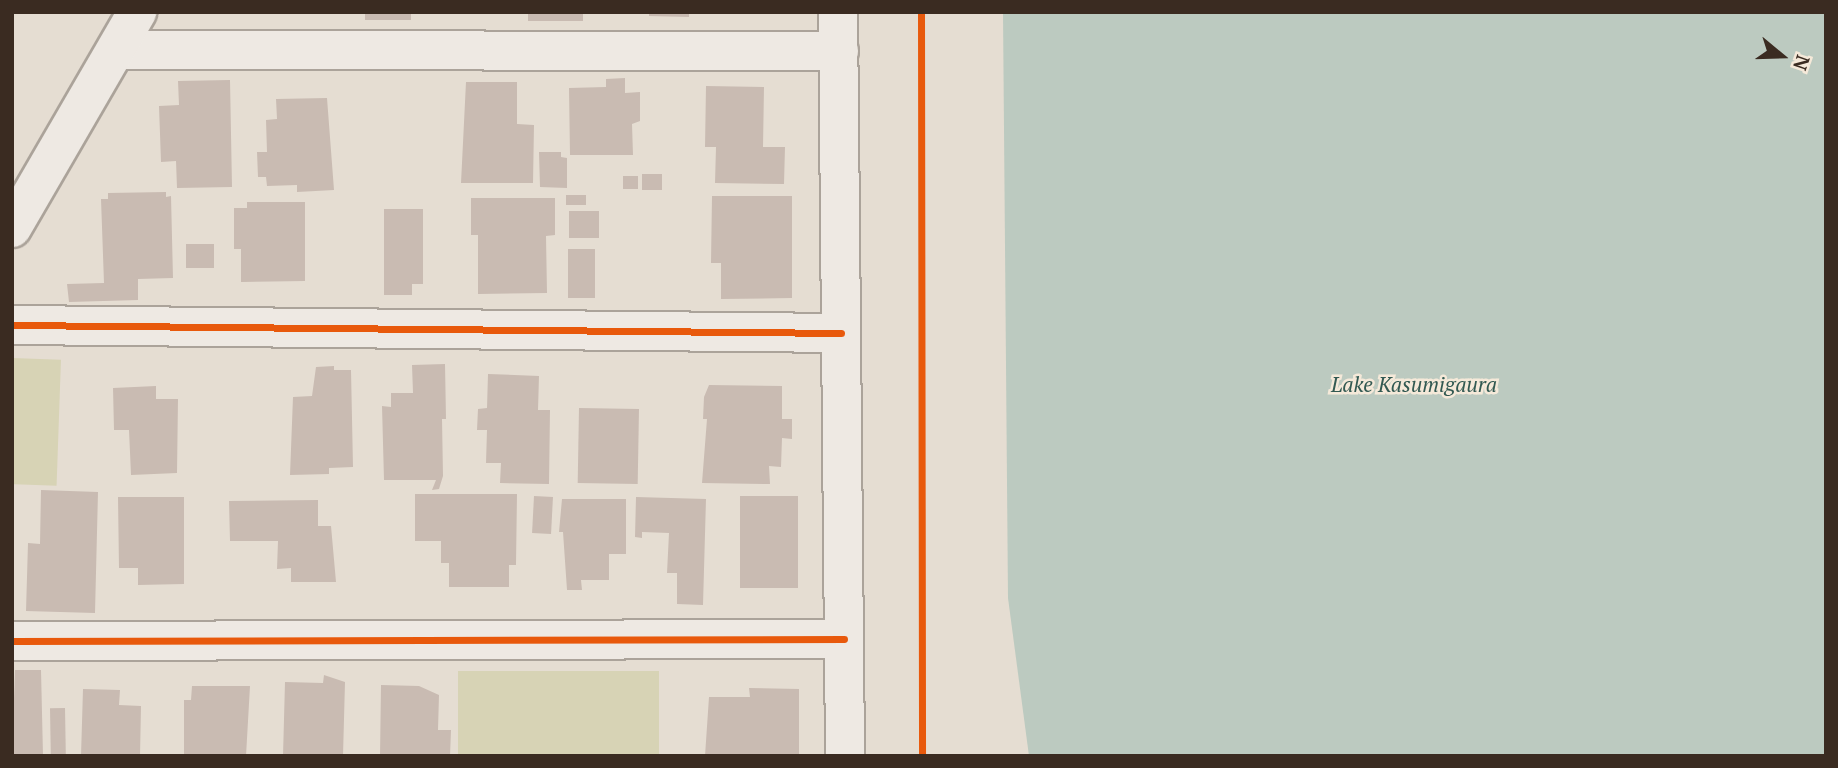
<!DOCTYPE html>
<html>
<head>
<meta charset="utf-8">
<style>
  body { margin:0 }
  #map { position:relative; width:1838px; height:768px; overflow:hidden; background:#e5ddd2; font-family:"PT Serif",serif }
  div>[style] { position:absolute }
  [style*='--x'] { left:calc(var(--x)*1px); top:calc(var(--y)*1px); width:calc(var(--w)*1px); rotate:calc(var(--a)*1deg) }
  .green>* { inset:0; background:#d7d3b5; transform-origin:0 0 }
  .water>* { inset:0; background:#bccac0 }
  .building>* { inset:0; background:#c9bbb2; transform-origin:0 0 }
  .roads { filter:drop-shadow(2px 0 #aba39a) drop-shadow(-2px 0 #aba39a) drop-shadow(0 2px #aba39a) drop-shadow(0 -2px #aba39a) }
  .street>* { height:38px; margin:-19px; padding:0 19px; transform-origin:19px; border-radius:19px; background:#eee9e3 }
  .secondary>* { height:38px; margin:-19px; padding:0 19px; transform-origin:19px; border-radius:19px; background:#eee9e3 }
  .cycleway>* { height:7px; margin:-3.5px; padding:0 3.5px; transform-origin:3.5px; border-radius:3.5px; background:#e8590c }
  span { translate:-50% -50%; white-space:nowrap; text-align:center; line-height:1.15; -webkit-text-stroke:5px #f5e9d9; paint-order:stroke }
  .water-label { font-size:21px; color:#325952; font-style:italic }
  .frame { position:absolute; inset:0; border:14px solid #3a2b21; pointer-events:none }
  .north { position:absolute; left:1747px; top:21px; width:70px; height:70px; -webkit-text-stroke:5px #f5e9d9; paint-order:stroke; rotate:109deg; font-size:19px; font-weight:700; line-height:28px; text-align:center; color:#3a2b21 }
  .north::after { content:''; display:block; margin:auto; width:24px; height:32px; background:#3a2b21; clip-path:polygon(50% 0,100% 100%,50% 72%,0 100%) }
</style>
</head>
<body>
<div id="map">
  <div class="green">
    <i style="left:12px;top:358px;width:49px;height:126px;rotate:2deg"></i>
    <i style="left:659px;top:671px;width:85px;height:201px;rotate:90deg"></i>
  </div>
  <div class="water">
    <i style="clip-path:polygon(1003px 12px,1826px 12px,1826px 756px,1029px 756px,1008px 598px)"></i>
  </div>
  <div class="building">
    <i style="left:365px;top:12px;width:46px;height:8px"></i>
    <i style="left:528px;top:12px;width:55px;height:9px"></i>
    <i style="clip-path:polygon(649px 12px,689px 12px,689px 17px,649px 16px)"></i>
    <i style="clip-path:polygon(625px 78px,625px 93px,640px 92px,640px 121px,632px 124px,633px 155px,570px 155px,569px 88px,606px 87px,606px 79px)"></i>
    <i style="clip-path:polygon(230px 80px,232px 187px,177px 188px,176px 161px,161px 162px,159px 106px,179px 105px,178px 81px)"></i>
    <i style="clip-path:polygon(466px 82px,517px 82px,517px 124px,534px 125px,533px 183px,461px 183px)"></i>
    <i style="clip-path:polygon(706px 86px,764px 87px,763px 147px,785px 147px,784px 184px,715px 183px,716px 147px,705px 147px)"></i>
    <i style="clip-path:polygon(327px 98px,334px 190px,297px 192px,297px 185px,267px 186px,266px 177px,258px 177px,257px 152px,267px 152px,266px 120px,277px 119px,276px 99px)"></i>
    <i style="clip-path:polygon(539px 152px,561px 152px,561px 157px,567px 158px,567px 188px,540px 187px)"></i>
    <i style="left:662px;top:174px;width:16px;height:20px;rotate:90deg"></i>
    <i style="left:623px;top:176px;width:15px;height:13px"></i>
    <i style="clip-path:polygon(166px 192px,166px 197px,171px 196px,173px 278px,138px 279px,138px 300px,69px 302px,67px 284px,104px 283px,101px 199px,108px 199px,108px 193px)"></i>
    <i style="left:566px;top:195px;width:20px;height:10px"></i>
    <i style="clip-path:polygon(712px 196px,792px 196px,792px 298px,721px 299px,721px 263px,711px 263px)"></i>
    <i style="clip-path:polygon(471px 198px,555px 198px,555px 235px,546px 236px,547px 293px,478px 294px,478px 235px,471px 235px)"></i>
    <i style="clip-path:polygon(247px 202px,305px 202px,305px 281px,241px 282px,241px 249px,234px 249px,234px 208px,247px 208px)"></i>
    <i style="clip-path:polygon(384px 209px,423px 209px,423px 284px,412px 284px,412px 295px,384px 295px)"></i>
    <i style="left:599px;top:211px;width:27px;height:30px;rotate:90deg"></i>
    <i style="left:186px;top:244px;width:28px;height:24px"></i>
    <i style="left:568px;top:249px;width:27px;height:49px"></i>
    <i style="clip-path:polygon(445px 364px,446px 419px,442px 419px,443px 476px,439px 489px,432px 490px,436px 480px,384px 480px,382px 406px,391px 407px,391px 393px,413px 393px,412px 365px)"></i>
    <i style="clip-path:polygon(334px 366px,334px 370px,351px 370px,353px 467px,329px 468px,329px 474px,290px 475px,293px 397px,312px 396px,316px 367px)"></i>
    <i style="clip-path:polygon(488px 374px,539px 376px,538px 410px,550px 410px,549px 484px,500px 483px,501px 463px,486px 463px,487px 430px,477px 430px,478px 409px,487px 408px)"></i>
    <i style="clip-path:polygon(709px 385px,782px 386px,782px 419px,792px 419px,792px 439px,782px 438px,781px 467px,769px 466px,770px 484px,702px 483px,707px 419px,703px 419px,704px 397px)"></i>
    <i style="clip-path:polygon(156px 386px,156px 399px,178px 399px,177px 473px,131px 475px,129px 430px,114px 430px,113px 388px)"></i>
    <i style="left:579px;top:408px;width:60px;height:75px;rotate:1deg"></i>
    <i style="clip-path:polygon(41px 490px,98px 492px,95px 613px,26px 611px,28px 543px,40px 544px)"></i>
    <i style="clip-path:polygon(415px 494px,517px 494px,516px 565px,509px 565px,509px 587px,449px 587px,449px 563px,441px 563px,441px 541px,415px 541px)"></i>
    <i style="left:534px;top:496px;width:19px;height:37px;rotate:3deg"></i>
    <i style="left:740px;top:496px;width:58px;height:92px"></i>
    <i style="clip-path:polygon(118px 497px,184px 497px,184px 584px,138px 585px,138px 568px,119px 568px)"></i>
    <i style="clip-path:polygon(636px 497px,706px 499px,703px 605px,677px 604px,677px 573px,667px 573px,669px 533px,642px 532px,642px 538px,635px 537px)"></i>
    <i style="clip-path:polygon(562px 499px,626px 499px,626px 554px,609px 554px,609px 580px,581px 580px,582px 590px,567px 590px,563px 532px,559px 532px)"></i>
    <i style="clip-path:polygon(318px 500px,318px 526px,331px 526px,336px 582px,291px 582px,291px 568px,277px 569px,278px 541px,230px 541px,229px 501px)"></i>
    <i style="clip-path:polygon(15px 670px,41px 670px,43px 756px,12px 756px)"></i>
    <i style="clip-path:polygon(324px 675px,345px 682px,343px 756px,283px 756px,285px 682px,323px 683px)"></i>
    <i style="clip-path:polygon(381px 685px,419px 686px,439px 695px,438px 730px,451px 730px,450px 756px,380px 756px)"></i>
    <i style="clip-path:polygon(192px 686px,250px 686px,246px 756px,184px 756px,184px 700px,191px 700px)"></i>
    <i style="clip-path:polygon(749px 688px,799px 689px,799px 756px,705px 756px,709px 697px,750px 697px)"></i>
    <i style="clip-path:polygon(83px 689px,120px 690px,119px 705px,141px 706px,140px 756px,81px 756px)"></i>
    <i style="left:65px;top:708px;width:48px;height:15px;rotate:89deg"></i>
  </div>
  <div class="roads">
    <div class="street">
      <i style="--x:117;--y:50;--w:722;--a:0.08"></i>
      <i style="--x:12;--y:228;--w:250;--a:-59.9"></i>
      <i style="--x:12;--y:325;--w:829;--a:0.55"></i>
      <i style="--x:12;--y:641;--w:832;--a:-0.14"></i>
    </div>
    <div class="secondary">
      <i style="--x:838;--y:12;--w:744;--a:89.46"></i>
    </div>
  </div>
  <div class="cycleway">
    <i style="--x:921;--y:12;--w:744;--a:89.92"></i>
    <i style="--x:12;--y:325;--w:829;--a:0.55"></i>
    <i style="--x:12;--y:641;--w:832;--a:-0.14"></i>
  </div>
  <div class="water-label">
    <span style="left:1414px;top:384px">Lake Kasumigaura</span>
  </div>
  <div class="frame"></div>
  <div class="north">N</div>
</div>
</body>
</html>
